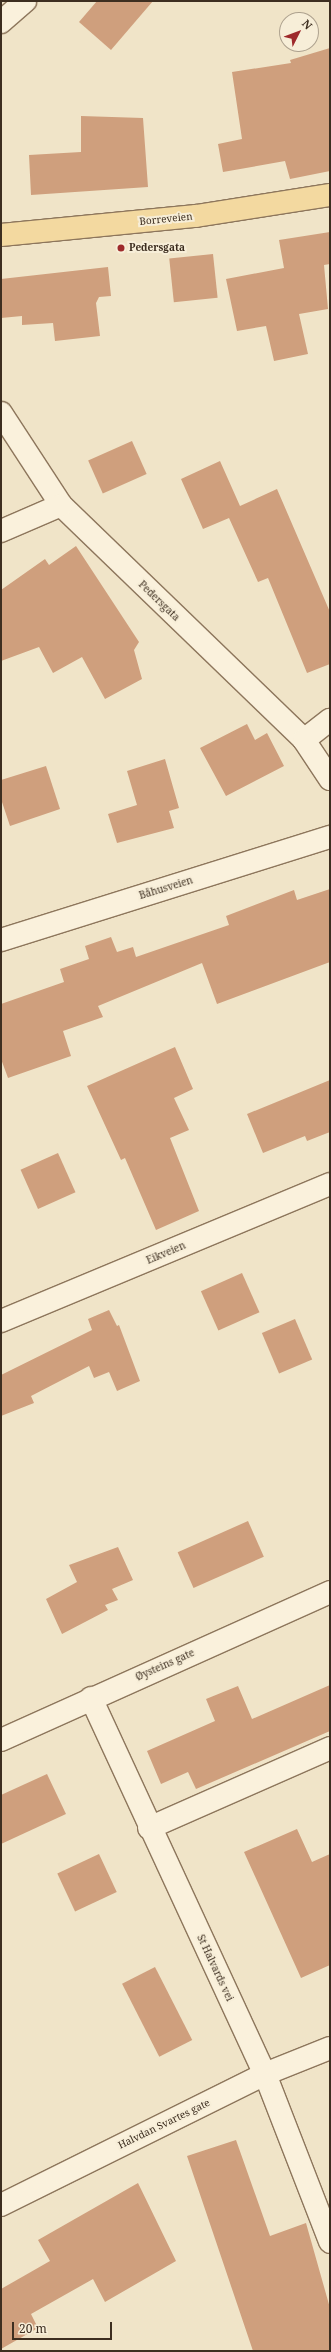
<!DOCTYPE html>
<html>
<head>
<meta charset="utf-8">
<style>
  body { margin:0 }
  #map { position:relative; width:331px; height:2352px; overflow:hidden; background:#f0e4c8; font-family:"Noto Serif",serif }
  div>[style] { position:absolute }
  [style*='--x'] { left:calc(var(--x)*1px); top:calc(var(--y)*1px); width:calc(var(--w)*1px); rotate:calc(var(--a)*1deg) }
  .building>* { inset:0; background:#cf9f7d; transform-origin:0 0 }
  .roads { filter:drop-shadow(1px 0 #8d765c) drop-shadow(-1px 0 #8d765c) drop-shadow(0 1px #8d765c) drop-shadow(0 -1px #8d765c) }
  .minor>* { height:22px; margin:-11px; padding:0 11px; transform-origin:11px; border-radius:11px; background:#faf1dc }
  .major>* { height:22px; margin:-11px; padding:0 11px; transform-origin:11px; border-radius:11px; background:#f3d9a0 }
  .dots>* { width:11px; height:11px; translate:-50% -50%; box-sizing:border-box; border:2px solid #f7eed8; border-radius:50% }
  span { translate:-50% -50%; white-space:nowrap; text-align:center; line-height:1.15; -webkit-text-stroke:4px #f7eed8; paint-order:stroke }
  .street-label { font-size:10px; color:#3d2e20 }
  .poi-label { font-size:10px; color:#3d2e20; font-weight:700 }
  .left { translate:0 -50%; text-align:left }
  .frame { position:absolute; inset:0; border:2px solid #3d2e20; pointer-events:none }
  .north { position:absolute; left:279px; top:12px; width:40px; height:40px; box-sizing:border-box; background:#f7eed8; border:1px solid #ada18e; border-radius:50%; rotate:48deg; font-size:11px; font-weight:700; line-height:16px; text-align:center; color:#3d2e20 }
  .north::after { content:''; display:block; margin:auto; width:14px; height:18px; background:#9e2a2b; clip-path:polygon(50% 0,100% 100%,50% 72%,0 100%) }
  .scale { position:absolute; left:12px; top:2322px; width:100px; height:18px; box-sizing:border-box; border:2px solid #3d2e20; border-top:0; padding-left:5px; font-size:12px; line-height:14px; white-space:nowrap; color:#3d2e20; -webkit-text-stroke:3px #f7eed8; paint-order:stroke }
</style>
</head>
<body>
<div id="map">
  <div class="building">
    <i style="clip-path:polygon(97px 1px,153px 1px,111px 50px,79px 22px)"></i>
    <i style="clip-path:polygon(330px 48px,330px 171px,290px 179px,285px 161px,223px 172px,218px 144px,242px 139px,232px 72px,291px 63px,290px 60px)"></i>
    <i style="clip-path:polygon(81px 116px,143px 118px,148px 187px,31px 195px,29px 155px,81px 152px)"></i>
    <i style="clip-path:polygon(330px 232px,330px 264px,324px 265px,328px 309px,299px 314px,308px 354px,274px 361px,266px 326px,237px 331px,226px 279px,284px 268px,279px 240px)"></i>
    <i style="left:213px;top:254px;width:44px;height:44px;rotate:84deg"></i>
    <i style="clip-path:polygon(108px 267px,111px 296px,99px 297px,96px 303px,100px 336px,55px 341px,53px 323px,22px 325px,22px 316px,1px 318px,1px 279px)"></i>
    <i style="left:132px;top:441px;width:36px;height:48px;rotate:66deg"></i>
    <i style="clip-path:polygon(220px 461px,240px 506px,277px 489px,330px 612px,330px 664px,307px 673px,268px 578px,258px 582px,229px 518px,203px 529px,181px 479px)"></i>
    <i style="clip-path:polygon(76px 546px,139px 642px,134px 650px,142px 679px,105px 699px,82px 657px,53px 673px,39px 647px,1px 661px,1px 590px,45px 559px,49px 565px)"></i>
    <i style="clip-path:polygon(247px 724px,255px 740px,267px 733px,284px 766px,226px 796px,200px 748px)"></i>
    <i style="clip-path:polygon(165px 759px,179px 808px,169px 811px,174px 828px,117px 843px,108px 814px,137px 805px,127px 771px)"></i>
    <i style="clip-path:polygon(46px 766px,60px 809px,10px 826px,1px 799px,1px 780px)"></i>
    <i style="clip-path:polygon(330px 889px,330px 962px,217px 1004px,202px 963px,98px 1006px,103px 1017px,63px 1031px,71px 1056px,8px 1078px,1px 1059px,1px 1004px,64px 982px,60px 969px,89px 959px,85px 946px,111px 937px,117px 952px,133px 947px,136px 957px,229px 925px,226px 916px,294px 890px,297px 900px)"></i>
    <i style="clip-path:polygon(175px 1047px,193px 1089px,174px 1098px,189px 1130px,170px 1138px,199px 1211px,156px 1230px,125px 1158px,121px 1160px,87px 1086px)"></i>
    <i style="clip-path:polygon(330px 1080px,330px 1132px,307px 1141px,305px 1136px,263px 1153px,247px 1114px)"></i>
    <i style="left:58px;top:1153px;width:43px;height:41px;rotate:66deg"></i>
    <i style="left:242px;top:1273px;width:43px;height:45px;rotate:66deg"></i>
    <i style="clip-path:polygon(109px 1310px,117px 1326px,119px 1325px,140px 1381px,117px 1391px,109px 1372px,94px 1378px,89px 1366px,31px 1396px,34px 1403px,1px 1416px,1px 1375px,92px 1330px,88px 1319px)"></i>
    <i style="left:295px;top:1319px;width:44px;height:36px;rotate:67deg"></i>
    <i style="left:248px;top:1521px;width:39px;height:77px;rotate:66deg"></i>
    <i style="clip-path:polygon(118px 1547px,133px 1580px,112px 1589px,118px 1600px,105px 1605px,108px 1610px,62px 1634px,46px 1599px,77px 1582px,69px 1565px)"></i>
    <i style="clip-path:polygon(330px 1685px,330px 1731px,196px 1789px,188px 1772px,161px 1784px,147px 1751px,215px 1721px,206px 1699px,238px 1686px,252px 1719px)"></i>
    <i style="clip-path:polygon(47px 1774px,66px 1814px,1px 1844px,1px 1795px)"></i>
    <i style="clip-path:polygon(297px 1829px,312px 1862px,330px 1854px,330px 1965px,301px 1978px,244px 1852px)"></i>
    <i style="left:99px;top:1854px;width:42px;height:46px;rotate:65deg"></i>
    <i style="left:155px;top:1967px;width:82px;height:37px;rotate:63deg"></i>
    <i style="clip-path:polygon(236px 2140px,270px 2236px,306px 2223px,330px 2308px,330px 2351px,253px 2351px,187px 2156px)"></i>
    <i style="clip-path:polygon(138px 2183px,176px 2261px,105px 2302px,93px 2279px,31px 2314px,38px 2328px,1px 2349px,1px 2289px,50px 2261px,38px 2240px)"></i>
  </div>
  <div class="roads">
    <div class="minor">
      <i style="--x:1;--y:22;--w:32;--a:-41"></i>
      <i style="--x:1;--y:413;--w:110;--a:56.9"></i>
      <i style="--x:61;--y:505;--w:338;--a:44"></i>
      <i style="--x:304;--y:740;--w:47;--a:56.3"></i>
      <i style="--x:1;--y:531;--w:65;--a:-23.4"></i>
      <i style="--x:304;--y:740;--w:33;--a:-38"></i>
      <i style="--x:1;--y:940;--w:345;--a:-17.4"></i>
      <i style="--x:1;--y:1321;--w:356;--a:-22.6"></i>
      <i style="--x:91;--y:1698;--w:414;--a:65.2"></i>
      <i style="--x:265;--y:2074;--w:180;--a:68.8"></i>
      <i style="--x:1;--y:1740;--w:361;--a:-24.2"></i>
      <i style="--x:149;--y:1828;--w:198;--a:-23.8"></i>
      <i style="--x:1;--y:2205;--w:295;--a:-26.4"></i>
      <i style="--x:265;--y:2074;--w:70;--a:-21.8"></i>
    </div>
    <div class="major">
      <i style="--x:1;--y:235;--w:196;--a:-5.6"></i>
      <i style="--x:196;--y:216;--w:136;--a:-8.9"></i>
    </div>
  </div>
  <div class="dots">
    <i style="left:121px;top:248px;background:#9e2a2b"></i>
  </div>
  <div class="street-label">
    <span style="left:166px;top:219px;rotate:-6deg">Borreveien</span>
    <span style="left:159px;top:601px;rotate:44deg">Pedersgata</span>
    <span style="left:166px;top:888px;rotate:-17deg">Båhusveien</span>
    <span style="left:166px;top:1253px;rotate:-23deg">Eikveien</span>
    <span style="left:165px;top:1665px;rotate:-24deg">Øysteins gate</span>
    <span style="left:215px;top:1968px;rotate:65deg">St Halvards vei</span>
    <span style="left:164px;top:2124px;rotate:-26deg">Halvdan Svartes gate</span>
  </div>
  <div class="poi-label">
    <span class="left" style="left:129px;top:248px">Pedersgata</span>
  </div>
  <div class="frame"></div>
  <div class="north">N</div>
  <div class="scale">20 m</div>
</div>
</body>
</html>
